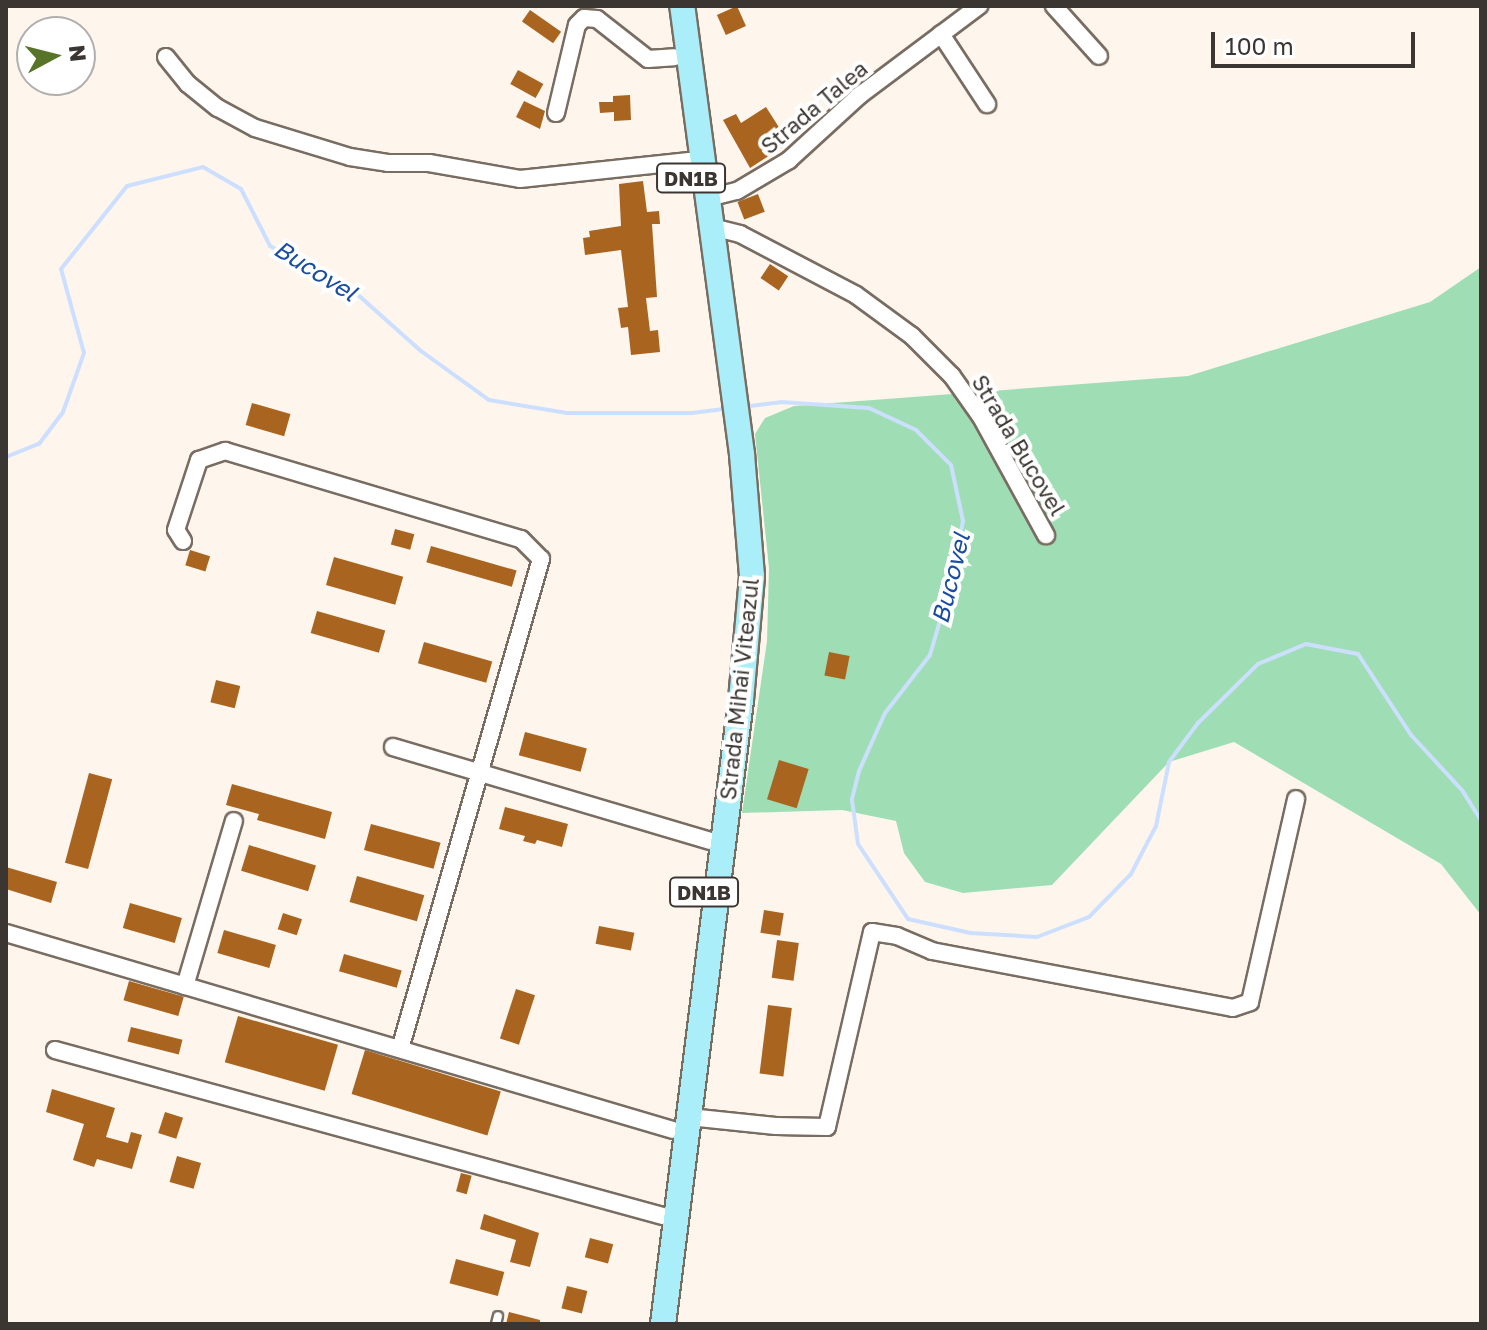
<!DOCTYPE html>
<html>
<head>
<meta charset="utf-8">
<style>
  body { margin:0 }
  #map { position:relative; width:1487px; height:1330px; overflow:hidden; background:#fef5ed; font-family:"Golos Text",sans-serif }
  div>[style] { position:absolute }
  [style*='--x'] { left:calc(var(--x)*1px); top:calc(var(--y)*1px); width:calc(var(--w)*1px); rotate:calc(var(--a)*1deg) }
  .green>* { inset:0; background:#9fdeb5 }
  .stream>* { height:4px; margin:-2px; padding:0 2px; transform-origin:2px; border-radius:2px; background:#ccdfff }
  .building>* { inset:0; background:#a96520; transform-origin:0 0 }
  .roads { filter:drop-shadow(2px 0 #796c61) drop-shadow(-2px 0 #796c61) drop-shadow(0 2px #796c61) drop-shadow(0 -2px #796c61) }
  .lane>* { height:8px; margin:-4px; padding:0 4px; transform-origin:4px; border-radius:4px; background:#fff }
  .street>* { height:16px; margin:-8px; padding:0 8px; transform-origin:8px; border-radius:8px; background:#fff }
  .primary>* { height:24px; margin:-12px; padding:0 12px; transform-origin:12px; border-radius:12px; background:#a9eef8 }
  span { translate:-50% -50%; white-space:nowrap; text-align:center; line-height:1.15; -webkit-text-stroke:8px #fff; paint-order:stroke }
  .shield-label span { padding:2px 6px; background:#fff; border:2px solid; border-radius:6px; -webkit-text-stroke-width:0 }
  .shield-label { font-size:20px; color:#3c3632; font-weight:700 }
  .street-label { font-size:22px; color:#3c3632 }
  .water-label { font-size:24px; color:#1a4da2; font-style:italic }
  .frame { position:absolute; inset:0; border:8px solid #3c3632; pointer-events:none }
  .north { position:absolute; left:16px; top:16px; width:80px; height:80px; box-sizing:border-box; background:#fff; border:2px solid #b1afad; border-radius:50%; rotate:83deg; font-size:22px; font-weight:700; line-height:32px; text-align:center; color:#3c3632 }
  .north::after { content:''; display:block; margin:auto; width:28px; height:36px; background:#587428; clip-path:polygon(50% 0,100% 100%,50% 72%,0 100%) }
  .scale { position:absolute; left:1211px; top:32px; width:204px; height:36px; box-sizing:border-box; border:4px solid #3c3632; border-top:0; padding-left:10px; font-size:24px; line-height:28px; white-space:nowrap; color:#3c3632; -webkit-text-stroke:6px #fff; paint-order:stroke }
</style>
</head>
<body>
<div id="map">
  <div class="green">
    <i style="clip-path:polygon(1481px 267px,1481px 915px,1441px 864px,1234px 742px,1169px 762px,1052px 885px,963px 893px,925px 882px,904px 853px,896px 821px,842px 810px,742px 813px,767px 641px,769px 568px,755px 434px,765px 418px,794px 406px,1188px 376px,1430px 302px)"></i>
  </div>
  <div class="stream">
    <i style="--x:742;--y:407;--w:39;--a:-7"></i>
    <i style="--x:781;--y:402;--w:88;--a:3.9"></i>
    <i style="--x:869;--y:408;--w:52;--a:25.1"></i>
    <i style="--x:916;--y:430;--w:49;--a:45"></i>
    <i style="--x:951;--y:465;--w:57;--a:77.9"></i>
    <i style="--x:963;--y:521;--w:70;--a:101.5"></i>
    <i style="--x:949;--y:590;--w:68;--a:106.3"></i>
    <i style="--x:930;--y:655;--w:73;--a:127.8"></i>
    <i style="--x:885;--y:713;--w:64;--a:114.1"></i>
    <i style="--x:859;--y:771;--w:30;--a:104"></i>
    <i style="--x:852;--y:800;--w:44;--a:82.2"></i>
    <i style="--x:858;--y:844;--w:90;--a:56.3"></i>
    <i style="--x:908;--y:919;--w:64;--a:12.7"></i>
    <i style="--x:970;--y:933;--w:67;--a:3.4"></i>
    <i style="--x:1037;--y:937;--w:56;--a:-21"></i>
    <i style="--x:1089;--y:917;--w:60;--a:-45.7"></i>
    <i style="--x:1131;--y:874;--w:54;--a:-62.5"></i>
    <i style="--x:1156;--y:826;--w:65;--a:-78.5"></i>
    <i style="--x:1169;--y:762;--w:49;--a:-53.4"></i>
    <i style="--x:1198;--y:723;--w:84;--a:-44.5"></i>
    <i style="--x:1258;--y:664;--w:52;--a:-22.6"></i>
    <i style="--x:1306;--y:644;--w:53;--a:10.9"></i>
    <i style="--x:1358;--y:654;--w:97;--a:56.8"></i>
    <i style="--x:1411;--y:735;--w:75;--a:47.2"></i>
    <i style="--x:1462;--y:790;--w:36;--a:58"></i>
    <i style="--x:6;--y:457;--w:35;--a:-22"></i>
    <i style="--x:39;--y:444;--w:40;--a:-53"></i>
    <i style="--x:63;--y:412;--w:63;--a:-70.4"></i>
    <i style="--x:84;--y:353;--w:87;--a:-105.3"></i>
    <i style="--x:61;--y:269;--w:106;--a:-51.5"></i>
    <i style="--x:127;--y:186;--w:78;--a:-14"></i>
    <i style="--x:203;--y:167;--w:44;--a:30.1"></i>
    <i style="--x:241;--y:189;--w:64;--a:63"></i>
    <i style="--x:270;--y:246;--w:99;--a:28.9"></i>
    <i style="--x:357;--y:294;--w:86;--a:41.7"></i>
    <i style="--x:421;--y:351;--w:84;--a:35.8"></i>
    <i style="--x:489;--y:400;--w:79;--a:9.5"></i>
    <i style="--x:567;--y:413;--w:125;--a:0"></i>
    <i style="--x:692;--y:413;--w:34;--a:-7"></i>
  </div>
  <div class="building">
    <i style="left:737px;top:6px;width:22px;height:22px;rotate:66deg"></i>
    <i style="left:530px;top:10px;width:38px;height:14px;rotate:35deg"></i>
    <i style="left:518px;top:70px;width:29px;height:16px;rotate:29deg"></i>
    <i style="clip-path:polygon(630px 95px,631px 120px,614px 121px,614px 112px,600px 113px,599px 102px,613px 102px,613px 96px)"></i>
    <i style="clip-path:polygon(524px 101px,545px 111px,540px 129px,516px 117px)"></i>
    <i style="clip-path:polygon(766px 107px,789px 143px,750px 168px,723px 120px,736px 114px,741px 123px)"></i>
    <i style="clip-path:polygon(643px 181px,647px 212px,659px 211px,660px 224px,652px 224px,657px 297px,646px 298px,650px 331px,658px 330px,660px 352px,631px 355px,628px 327px,621px 328px,618px 308px,628px 307px,621px 250px,585px 255px,583px 238px,590px 237px,589px 231px,621px 226px,619px 184px)"></i>
    <i style="left:758px;top:194px;width:19px;height:22px;rotate:69deg"></i>
    <i style="left:770px;top:264px;width:22px;height:17px;rotate:34deg"></i>
    <i style="left:252px;top:403px;width:40px;height:23px;rotate:16deg"></i>
    <i style="left:395px;top:529px;width:20px;height:16px;rotate:15deg"></i>
    <i style="left:431px;top:546px;width:89px;height:17px;rotate:16deg"></i>
    <i style="left:190px;top:550px;width:21px;height:16px;rotate:17deg"></i>
    <i style="left:334px;top:557px;width:72px;height:29px;rotate:16deg"></i>
    <i style="left:317px;top:611px;width:71px;height:23px;rotate:16deg"></i>
    <i style="left:424px;top:642px;width:71px;height:22px;rotate:16deg"></i>
    <i style="left:829px;top:652px;width:21px;height:24px;rotate:11deg"></i>
    <i style="left:216px;top:680px;width:25px;height:23px;rotate:14deg"></i>
    <i style="left:525px;top:732px;width:64px;height:24px;rotate:15deg"></i>
    <i style="left:779px;top:760px;width:31px;height:41px;rotate:17deg"></i>
    <i style="left:89px;top:773px;width:24px;height:93px;rotate:15deg"></i>
    <i style="clip-path:polygon(232px 784px,332px 812px,325px 839px,257px 820px,259px 814px,226px 805px)"></i>
    <i style="clip-path:polygon(505px 807px,568px 824px,562px 847px,537px 840px,535px 844px,523px 841px,525px 836px,499px 829px)"></i>
    <i style="left:371px;top:824px;width:72px;height:27px;rotate:15deg"></i>
    <i style="left:249px;top:845px;width:70px;height:27px;rotate:17deg"></i>
    <i style="clip-path:polygon(6px 867px,57px 882px,51px 903px,6px 889px)"></i>
    <i style="left:357px;top:876px;width:70px;height:27px;rotate:16deg"></i>
    <i style="left:130px;top:903px;width:54px;height:26px;rotate:16deg"></i>
    <i style="left:764px;top:910px;width:20px;height:23px;rotate:9deg"></i>
    <i style="left:283px;top:913px;width:20px;height:17px;rotate:18deg"></i>
    <i style="left:599px;top:926px;width:36px;height:18px;rotate:11deg"></i>
    <i style="left:224px;top:930px;width:54px;height:24px;rotate:16deg"></i>
    <i style="left:777px;top:940px;width:22px;height:38px;rotate:8deg"></i>
    <i style="left:344px;top:954px;width:60px;height:18px;rotate:16deg"></i>
    <i style="left:129px;top:981px;width:57px;height:20px;rotate:16deg"></i>
    <i style="left:516px;top:989px;width:20px;height:52px;rotate:18deg"></i>
    <i style="left:768px;top:1005px;width:24px;height:69px;rotate:7deg"></i>
    <i style="left:238px;top:1016px;width:104px;height:48px;rotate:16deg"></i>
    <i style="left:131px;top:1027px;width:53px;height:15px;rotate:14deg"></i>
    <i style="left:365px;top:1050px;width:142px;height:46px;rotate:17deg"></i>
    <i style="clip-path:polygon(52px 1089px,115px 1108px,106px 1137px,128px 1143px,131px 1132px,142px 1135px,132px 1169px,97px 1159px,94px 1167px,73px 1160px,84px 1124px,46px 1112px)"></i>
    <i style="left:165px;top:1112px;width:19px;height:22px;rotate:18deg"></i>
    <i style="left:177px;top:1156px;width:25px;height:27px;rotate:16deg"></i>
    <i style="left:461px;top:1173px;width:11px;height:19px;rotate:15deg"></i>
    <i style="clip-path:polygon(484px 1214px,539px 1233px,530px 1267px,510px 1262px,516px 1240px,480px 1229px)"></i>
    <i style="left:590px;top:1238px;width:24px;height:20px;rotate:15deg"></i>
    <i style="left:456px;top:1259px;width:50px;height:25px;rotate:15deg"></i>
    <i style="left:567px;top:1286px;width:21px;height:23px;rotate:14deg"></i>
    <i style="clip-path:polygon(509px 1312px,540px 1320px,540px 1324px,506px 1324px)"></i>
  </div>
  <div class="roads">
    <div class="lane">
      <i style="--x:496;--y:1324;--w:8;--a:-76"></i>
    </div>
    <div class="street">
      <i style="--x:1054;--y:6;--w:67;--a:48"></i>
      <i style="--x:941;--y:34;--w:84;--a:56.7"></i>
      <i style="--x:166;--y:57;--w:35;--a:51"></i>
      <i style="--x:188;--y:84;--w:38;--a:39"></i>
      <i style="--x:218;--y:108;--w:42;--a:28.4"></i>
      <i style="--x:255;--y:128;--w:99;--a:17"></i>
      <i style="--x:350;--y:157;--w:38;--a:9"></i>
      <i style="--x:388;--y:163;--w:41;--a:0"></i>
      <i style="--x:429;--y:163;--w:92;--a:10"></i>
      <i style="--x:520;--y:179;--w:170;--a:-6.1"></i>
      <i style="--x:556;--y:113;--w:90;--a:-76.6"></i>
      <i style="--x:577;--y:25;--w:10;--a:-45"></i>
      <i style="--x:584;--y:18;--w:13;--a:4"></i>
      <i style="--x:597;--y:19;--w:65;--a:38.1"></i>
      <i style="--x:648;--y:59;--w:26;--a:-4"></i>
      <i style="--x:708;--y:198;--w:30;--a:-14"></i>
      <i style="--x:737;--y:191;--w:61;--a:-30.8"></i>
      <i style="--x:789;--y:160;--w:96;--a:-42.5"></i>
      <i style="--x:860;--y:95;--w:149;--a:-36.8"></i>
      <i style="--x:712;--y:227;--w:29;--a:14"></i>
      <i style="--x:740;--y:234;--w:131;--a:27.7"></i>
      <i style="--x:856;--y:295;--w:69;--a:36.2"></i>
      <i style="--x:912;--y:336;--w:57;--a:45"></i>
      <i style="--x:952;--y:376;--w:50;--a:54.7"></i>
      <i style="--x:981;--y:417;--w:135;--a:61.2"></i>
      <i style="--x:183;--y:541;--w:13;--a:-122"></i>
      <i style="--x:176;--y:530;--w:74;--a:-71.8"></i>
      <i style="--x:199;--y:460;--w:28;--a:-19"></i>
      <i style="--x:225;--y:451;--w:309;--a:16.6"></i>
      <i style="--x:521;--y:539;--w:28;--a:45"></i>
      <i style="--x:541;--y:559;--w:510;--a:106.05"></i>
      <i style="--x:393;--y:747;--w:331;--a:16.5"></i>
      <i style="--x:6;--y:933;--w:695;--a:16.45"></i>
      <i style="--x:185;--y:986;--w:172;--a:-73.5"></i>
      <i style="--x:55;--y:1050;--w:630;--a:15.27"></i>
      <i style="--x:689;--y:1117;--w:87;--a:5.9"></i>
      <i style="--x:776;--y:1126;--w:51;--a:1.1"></i>
      <i style="--x:827;--y:1127;--w:200;--a:-77"></i>
      <i style="--x:872;--y:932;--w:25;--a:9"></i>
      <i style="--x:897;--y:936;--w:38;--a:23"></i>
      <i style="--x:932;--y:951;--w:306;--a:10.7"></i>
      <i style="--x:1233;--y:1008;--w:18;--a:-19"></i>
      <i style="--x:1250;--y:1002;--w:208;--a:-77.2"></i>
    </div>
    <div class="primary">
      <i style="--x:663;--y:1324;--w:629;--a:-82.87"></i>
      <i style="--x:741;--y:700;--w:124;--a:-84.9"></i>
      <i style="--x:752;--y:576;--w:122;--a:-94.7"></i>
      <i style="--x:742;--y:454;--w:452;--a:-97.6"></i>
    </div>
  </div>
  <div class="shield-label">
    <span style="left:691px;top:178px">DN1B</span>
    <span style="left:704px;top:892px">DN1B</span>
  </div>
  <div class="street-label">
    <span style="left:814px;top:107px;rotate:-40deg">Strada Talea</span>
    <span style="left:1019px;top:445px;rotate:59deg">Strada Bucovel</span>
    <span style="left:739px;top:689px;rotate:-84deg">Strada Mihai Viteazul</span>
  </div>
  <div class="water-label">
    <span style="left:316px;top:270px;rotate:32deg">Bucovel</span>
    <span style="left:950px;top:578px;rotate:-76deg">Bucovel</span>
  </div>
  <div class="frame"></div>
  <div class="north">N</div>
  <div class="scale">100 m</div>
</div>
</body>
</html>
